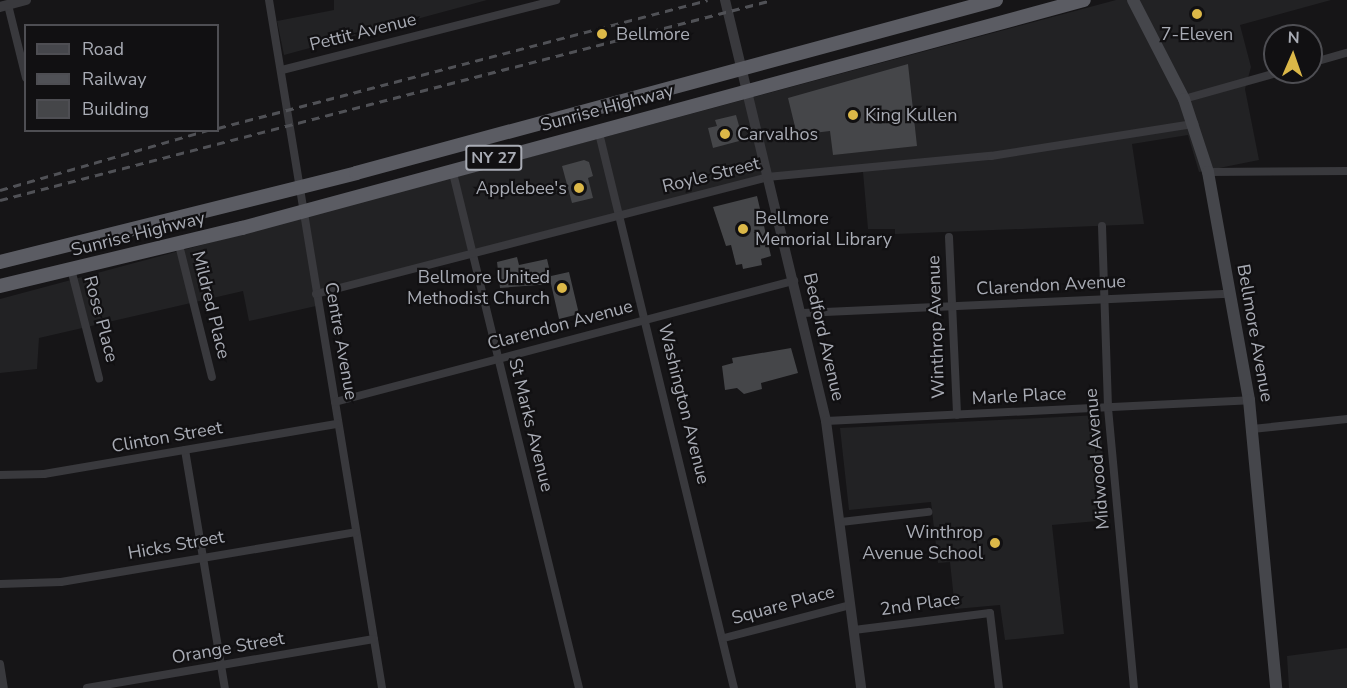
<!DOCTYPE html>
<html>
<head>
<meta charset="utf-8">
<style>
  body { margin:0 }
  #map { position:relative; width:1347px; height:688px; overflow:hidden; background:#161517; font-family:"Nunito Sans",sans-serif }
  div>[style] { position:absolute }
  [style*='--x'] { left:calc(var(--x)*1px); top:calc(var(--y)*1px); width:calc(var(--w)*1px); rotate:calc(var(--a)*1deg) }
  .built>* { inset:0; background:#222224 }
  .building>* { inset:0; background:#454649 }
  .minor>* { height:8px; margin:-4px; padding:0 4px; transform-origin:4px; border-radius:4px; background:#39393d }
  .tertiary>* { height:10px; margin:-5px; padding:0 5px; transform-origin:5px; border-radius:5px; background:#39393d }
  .secondary>* { height:12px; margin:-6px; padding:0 6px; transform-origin:6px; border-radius:6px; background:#45464b }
  .trunk>* { height:14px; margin:-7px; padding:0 7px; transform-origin:7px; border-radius:7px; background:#5b5c63 }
  .rail>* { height:3px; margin-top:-1.5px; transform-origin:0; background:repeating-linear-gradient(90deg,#505156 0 8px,transparent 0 14px) }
  .dots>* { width:16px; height:16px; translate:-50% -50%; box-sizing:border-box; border:3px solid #111012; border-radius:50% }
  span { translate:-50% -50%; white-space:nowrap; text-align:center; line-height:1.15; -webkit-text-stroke:4.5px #111012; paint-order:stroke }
  .shield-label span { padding:2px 4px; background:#111012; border:2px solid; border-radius:4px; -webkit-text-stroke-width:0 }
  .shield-label { font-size:16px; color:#a9acb5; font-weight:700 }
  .street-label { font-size:18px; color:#a9acb5 }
  .poi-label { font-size:18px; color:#a9acb5 }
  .left { translate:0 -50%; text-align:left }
  .right { translate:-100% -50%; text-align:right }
  .legend { position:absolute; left:24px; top:24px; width:195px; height:108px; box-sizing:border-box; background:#111012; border:2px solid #4e4e53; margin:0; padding:8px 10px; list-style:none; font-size:18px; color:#a9acb5 }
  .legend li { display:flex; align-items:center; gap:12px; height:30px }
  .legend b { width:30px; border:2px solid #4e4e53 }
  .north { position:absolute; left:1263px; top:24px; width:60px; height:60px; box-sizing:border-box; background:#111012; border:2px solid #4e4e53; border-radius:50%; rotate:2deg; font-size:16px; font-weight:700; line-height:24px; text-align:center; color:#a9acb5 }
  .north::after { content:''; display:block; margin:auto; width:21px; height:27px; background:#dcb848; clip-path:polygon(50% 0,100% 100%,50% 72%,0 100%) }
</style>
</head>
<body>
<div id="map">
  <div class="built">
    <i style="clip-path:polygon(334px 0,487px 0,284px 55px,277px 21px,334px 10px)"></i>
    <i style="clip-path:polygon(1116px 0,1331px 0,1240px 25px,1251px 67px,1245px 89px,1259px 160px,1199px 172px,1188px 135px,1132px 144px,1144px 224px,895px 234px,895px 229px,868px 229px,863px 172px,766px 179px,314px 295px,316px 306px,249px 321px,243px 291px,39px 338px,37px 369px,0 373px,0 299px)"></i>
    <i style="clip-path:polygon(1099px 415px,1109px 520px,1052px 525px,1064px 634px,1005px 640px,1000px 605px,955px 609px,950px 562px,938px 563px,931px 502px,849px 510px,840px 428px)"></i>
    <i style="clip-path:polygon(1347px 648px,1347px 688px,1289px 688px,1287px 656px)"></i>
  </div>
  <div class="building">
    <i style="clip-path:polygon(908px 64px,917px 146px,833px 155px,830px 131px,797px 135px,788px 98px)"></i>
    <i style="clip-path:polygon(736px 115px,743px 140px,713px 148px,708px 128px,717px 126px,715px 120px)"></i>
    <i style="clip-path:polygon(584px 160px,589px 162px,593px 176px,588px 178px,593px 198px,572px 203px,562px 166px)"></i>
    <i style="clip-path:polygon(757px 196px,771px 256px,761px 259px,762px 265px,743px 269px,742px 264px,736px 265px,731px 245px,726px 246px,713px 207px)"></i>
    <i style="clip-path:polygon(517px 257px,519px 265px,547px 259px,551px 276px,569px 272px,579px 314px,559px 319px,551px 284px,500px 288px,497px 262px)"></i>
    <i style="clip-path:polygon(791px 348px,798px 373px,761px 383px,762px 389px,744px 394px,737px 388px,725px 390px,722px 366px,733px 363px,732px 358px)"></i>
  </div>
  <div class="minor">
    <i style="--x:269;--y:0;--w:697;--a:80.67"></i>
    <i style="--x:8;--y:5;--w:75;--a:76.1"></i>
    <i style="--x:1311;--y:63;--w:37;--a:-16"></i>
    <i style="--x:282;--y:70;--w:283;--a:-14.3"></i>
    <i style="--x:1184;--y:99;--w:100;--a:-15.7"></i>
    <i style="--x:598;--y:129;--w:575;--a:76.33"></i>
    <i style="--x:452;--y:169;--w:534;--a:76.25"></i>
    <i style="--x:1208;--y:172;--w:139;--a:-0.4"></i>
    <i style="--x:1102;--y:226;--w:182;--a:88.1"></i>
    <i style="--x:1108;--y:408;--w:281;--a:84.7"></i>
    <i style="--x:949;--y:237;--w:178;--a:87.4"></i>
    <i style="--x:178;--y:241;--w:140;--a:76"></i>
    <i style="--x:71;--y:269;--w:113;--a:75.6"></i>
    <i style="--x:316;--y:294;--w:466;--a:-14.5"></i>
    <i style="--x:767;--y:177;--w:225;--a:-5.4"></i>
    <i style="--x:991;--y:156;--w:206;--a:-9"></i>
    <i style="--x:803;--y:313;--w:426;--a:-2.6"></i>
    <i style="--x:335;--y:402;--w:475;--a:-14.8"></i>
    <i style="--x:826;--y:421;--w:424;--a:-2.8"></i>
    <i style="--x:1252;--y:429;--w:96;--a:-6"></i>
    <i style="--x:185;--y:450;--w:241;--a:80.5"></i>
    <i style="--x:0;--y:475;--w:44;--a:-1.3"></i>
    <i style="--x:44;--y:474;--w:298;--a:-9.7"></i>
    <i style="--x:841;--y:522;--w:88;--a:-6.6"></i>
    <i style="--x:0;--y:584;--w:61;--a:-1.9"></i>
    <i style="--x:61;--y:582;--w:299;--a:-9.6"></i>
    <i style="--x:854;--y:630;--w:137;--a:-7.1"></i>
    <i style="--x:990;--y:613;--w:76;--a:83.2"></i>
    <i style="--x:724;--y:638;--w:131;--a:-14.6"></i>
    <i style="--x:0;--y:664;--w:24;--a:81"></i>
    <i style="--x:87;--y:688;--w:291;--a:-9.7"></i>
  </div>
  <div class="tertiary">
    <i style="--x:725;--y:0;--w:433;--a:76.5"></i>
    <i style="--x:826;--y:421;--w:269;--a:82.5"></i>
    <i style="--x:0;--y:7;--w:27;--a:-15"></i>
  </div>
  <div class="secondary">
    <i style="--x:1133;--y:0;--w:111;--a:62.7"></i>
    <i style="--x:1184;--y:99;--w:77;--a:71.8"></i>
    <i style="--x:1208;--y:172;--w:232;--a:79.8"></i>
    <i style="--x:1249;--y:400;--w:289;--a:84.6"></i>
  </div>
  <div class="trunk">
    <i style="--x:0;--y:262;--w:367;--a:-14"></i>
    <i style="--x:356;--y:173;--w:663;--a:-15.13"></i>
    <i style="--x:0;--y:286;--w:249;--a:-13.5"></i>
    <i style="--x:242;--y:228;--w:872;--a:-15.15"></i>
  </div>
  <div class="rail">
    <i style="--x:218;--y:128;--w:506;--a:-14.64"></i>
    <i style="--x:0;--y:190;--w:216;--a:-16.1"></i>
    <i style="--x:0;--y:200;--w:797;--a:-14.52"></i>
  </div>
  <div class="dots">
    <i style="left:1197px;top:14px;background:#dcb848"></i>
    <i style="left:602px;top:34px;background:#dcb848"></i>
    <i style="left:853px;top:115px;background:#dcb848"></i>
    <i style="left:725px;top:134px;background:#dcb848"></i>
    <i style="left:579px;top:188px;background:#dcb848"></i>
    <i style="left:743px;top:229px;background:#dcb848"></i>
    <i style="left:562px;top:288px;background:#dcb848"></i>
    <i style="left:995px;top:543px;background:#dcb848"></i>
  </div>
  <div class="shield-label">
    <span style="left:494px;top:158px">NY 27</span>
  </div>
  <div class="street-label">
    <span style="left:363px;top:32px;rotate:-14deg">Pettit Avenue</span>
    <span style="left:607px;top:108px;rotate:-15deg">Sunrise Highway</span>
    <span style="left:711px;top:175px;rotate:-14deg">Royle Street</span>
    <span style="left:138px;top:234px;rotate:-14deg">Sunrise Highway</span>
    <span style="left:1051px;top:285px;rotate:-3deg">Clarendon Avenue</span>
    <span style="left:211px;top:305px;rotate:76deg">Mildred Place</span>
    <span style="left:101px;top:319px;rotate:75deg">Rose Place</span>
    <span style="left:560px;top:325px;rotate:-15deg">Clarendon Avenue</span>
    <span style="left:936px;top:327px;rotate:-92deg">Winthrop Avenue</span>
    <span style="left:1255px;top:333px;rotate:80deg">Bellmore Avenue</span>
    <span style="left:824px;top:337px;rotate:77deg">Bedford Avenue</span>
    <span style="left:341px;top:341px;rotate:80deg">Centre Avenue</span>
    <span style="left:1019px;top:396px;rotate:-3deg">Marle Place</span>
    <span style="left:684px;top:404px;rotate:76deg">Washington Avenue</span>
    <span style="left:531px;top:425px;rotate:76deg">St Marks Avenue</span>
    <span style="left:167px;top:437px;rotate:-10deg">Clinton Street</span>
    <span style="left:1097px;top:459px;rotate:-95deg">Midwood Avenue</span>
    <span style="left:176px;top:545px;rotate:-10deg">Hicks Street</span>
    <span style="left:920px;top:604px;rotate:-8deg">2nd Place</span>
    <span style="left:783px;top:605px;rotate:-15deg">Square Place</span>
    <span style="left:228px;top:648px;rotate:-10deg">Orange Street</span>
  </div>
  <div class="poi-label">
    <span class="left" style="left:616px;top:34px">Bellmore</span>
    <span style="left:1197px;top:34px">7-Eleven</span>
    <span class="left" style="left:865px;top:115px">King Kullen</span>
    <span class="left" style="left:737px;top:134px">Carvalhos</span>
    <span class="right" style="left:567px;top:188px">Applebee's</span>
    <span class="left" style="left:755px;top:229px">Bellmore<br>Memorial Library</span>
    <span class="right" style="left:550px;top:288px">Bellmore United<br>Methodist Church</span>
    <span class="right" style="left:983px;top:543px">Winthrop<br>Avenue School</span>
  </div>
  <ul class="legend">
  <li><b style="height:8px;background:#45464b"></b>Road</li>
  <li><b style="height:8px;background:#505156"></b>Railway</li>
  <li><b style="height:16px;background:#454649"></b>Building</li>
  </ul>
  <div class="north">N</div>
</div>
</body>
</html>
